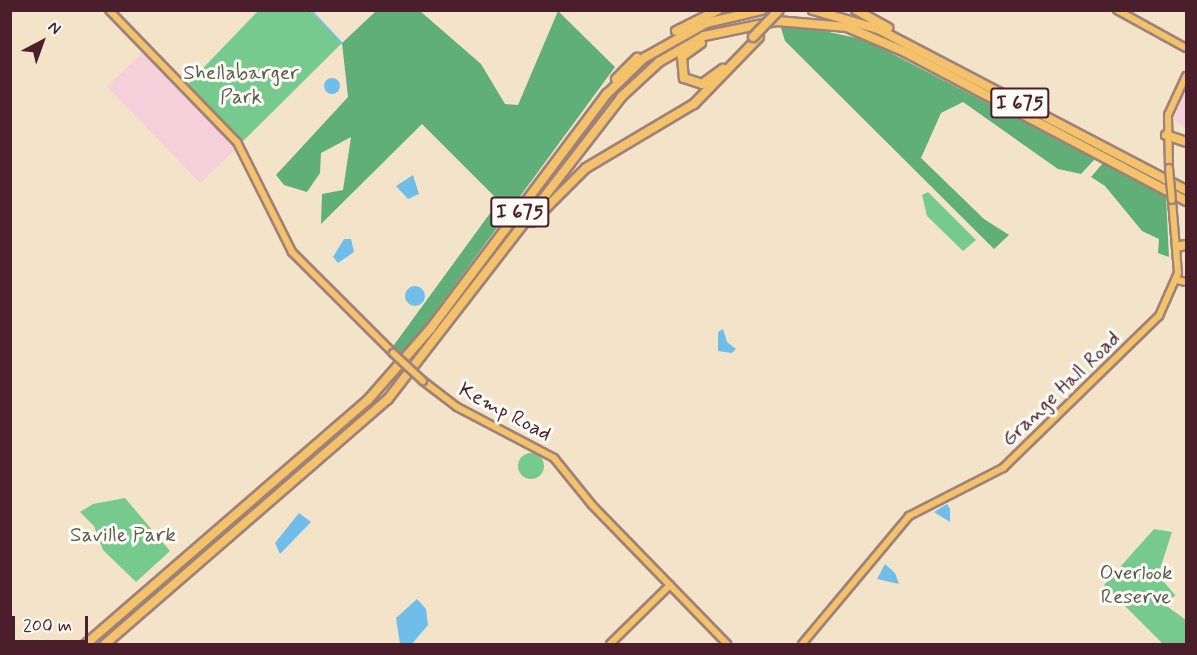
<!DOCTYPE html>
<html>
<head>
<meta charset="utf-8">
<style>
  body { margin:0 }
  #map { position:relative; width:1197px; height:655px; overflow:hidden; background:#f3e4c9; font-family:Mynerve,sans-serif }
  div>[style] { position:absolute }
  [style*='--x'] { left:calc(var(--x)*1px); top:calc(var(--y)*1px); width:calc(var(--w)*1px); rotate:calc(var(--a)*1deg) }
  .built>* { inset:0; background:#f5cfd9; transform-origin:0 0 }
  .green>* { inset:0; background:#76ca8d }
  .round { border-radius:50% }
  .forest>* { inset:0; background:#60ae78 }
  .water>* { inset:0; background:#6fbeea }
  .stream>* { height:1.5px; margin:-0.75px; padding:0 0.75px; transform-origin:0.75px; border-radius:0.75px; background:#6fbeea }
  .roads { filter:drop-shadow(2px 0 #9e827a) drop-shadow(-2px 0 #9e827a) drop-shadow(0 2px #9e827a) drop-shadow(0 -2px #9e827a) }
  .major>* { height:6px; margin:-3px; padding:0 3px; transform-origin:3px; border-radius:3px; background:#f4c26a }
  .highway>* { height:8px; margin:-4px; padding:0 4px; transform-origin:4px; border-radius:4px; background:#f4c26a }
  .bridges { filter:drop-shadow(2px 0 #9e827a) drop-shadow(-2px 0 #9e827a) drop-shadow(0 2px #9e827a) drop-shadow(0 -2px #9e827a) }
  .major-bridge>* { height:6px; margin:-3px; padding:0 3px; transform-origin:3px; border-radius:3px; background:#f4c26a }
  .highway-bridge>* { height:8px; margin:-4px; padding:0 4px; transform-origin:4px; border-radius:4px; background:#f4c26a }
  span { translate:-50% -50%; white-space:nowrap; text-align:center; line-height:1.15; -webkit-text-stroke:6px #fdfcf7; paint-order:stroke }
  .shield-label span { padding:2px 4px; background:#fdfcf7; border:2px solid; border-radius:4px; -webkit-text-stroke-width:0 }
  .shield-label { font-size:20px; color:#4a1f2b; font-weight:700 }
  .park-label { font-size:21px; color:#595b4d }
  .street-label { font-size:21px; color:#4a1f2b }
  .frame { position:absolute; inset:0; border:12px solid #4a1f2b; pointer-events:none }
  .north { position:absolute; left:12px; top:12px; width:60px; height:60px; -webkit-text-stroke:4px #fdfcf7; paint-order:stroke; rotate:41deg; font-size:16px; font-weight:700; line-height:24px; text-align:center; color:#4a1f2b }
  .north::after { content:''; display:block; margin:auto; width:21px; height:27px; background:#4a1f2b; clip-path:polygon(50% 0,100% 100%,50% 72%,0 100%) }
  .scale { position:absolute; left:12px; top:616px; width:76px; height:27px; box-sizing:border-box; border:3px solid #4a1f2b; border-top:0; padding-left:8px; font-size:18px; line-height:21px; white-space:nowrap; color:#4a1f2b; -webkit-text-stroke:4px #fdfcf7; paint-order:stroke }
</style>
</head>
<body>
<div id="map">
  <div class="built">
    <i style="left:146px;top:49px;width:134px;height:54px;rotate:46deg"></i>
    <i style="clip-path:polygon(1186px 85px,1186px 128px,1174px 120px)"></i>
  </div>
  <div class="green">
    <i style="clip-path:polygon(258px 11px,310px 11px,342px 43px,239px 145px,184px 88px)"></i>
    <i style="clip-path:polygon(928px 192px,976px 240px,963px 251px,927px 216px,922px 195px)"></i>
    <i class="round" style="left:518px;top:453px;width:26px;height:26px"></i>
    <i style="clip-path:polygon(125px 498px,170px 551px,136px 582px,103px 550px,94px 526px,80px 512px,93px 504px)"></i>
    <i style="clip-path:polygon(1154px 529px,1172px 532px,1158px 575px,1175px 595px,1168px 607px,1186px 620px,1186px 644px,1163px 644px,1104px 585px)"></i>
  </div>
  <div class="forest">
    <i style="clip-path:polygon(376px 11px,420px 11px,481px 64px,505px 104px,518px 105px,558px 11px,615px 67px,402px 357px,391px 349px,499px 201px,422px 124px,321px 224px,322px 194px,343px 190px,351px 137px,321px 153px,320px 173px,307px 192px,284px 185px,276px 175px,348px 97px,342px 43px)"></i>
    <i style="clip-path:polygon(781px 28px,810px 28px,866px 40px,1095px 159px,1081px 174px,1058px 169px,963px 102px,941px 113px,921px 158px,984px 219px,1009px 235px,994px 249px,785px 41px)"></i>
    <i style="clip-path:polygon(1103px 163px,1166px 197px,1169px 257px,1158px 253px,1159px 239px,1142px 231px,1105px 186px,1091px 177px)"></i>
  </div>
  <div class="water">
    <i class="round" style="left:324px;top:78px;width:16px;height:16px"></i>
    <i style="clip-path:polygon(413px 175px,419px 194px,408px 199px,396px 186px)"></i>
    <i style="clip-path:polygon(344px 239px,351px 239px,354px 252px,338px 263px,333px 257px)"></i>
    <i class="round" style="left:405px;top:286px;width:20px;height:20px"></i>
    <i style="clip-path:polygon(723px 329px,727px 342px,736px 349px,732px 353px,718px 351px,718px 332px)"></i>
    <i style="clip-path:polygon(947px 504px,950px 509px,950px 522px,934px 512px)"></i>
    <i style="clip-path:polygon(299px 513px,311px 522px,280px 554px,275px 543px)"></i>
    <i style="clip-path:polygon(885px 564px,895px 573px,899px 584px,877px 579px)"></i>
    <i style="clip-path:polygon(417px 599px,426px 609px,428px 625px,412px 644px,400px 644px,396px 618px)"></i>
  </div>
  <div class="stream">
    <i style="--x:311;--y:10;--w:45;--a:46.8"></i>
  </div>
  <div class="roads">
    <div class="major">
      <i style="--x:109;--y:10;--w:184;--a:45.9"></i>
      <i style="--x:237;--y:142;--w:123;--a:63.4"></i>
      <i style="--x:292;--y:252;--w:143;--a:45"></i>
      <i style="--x:1117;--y:10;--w:79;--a:28.8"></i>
      <i style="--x:1169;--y:168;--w:53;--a:-91.1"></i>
      <i style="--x:1168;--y:115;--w:43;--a:-65.2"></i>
      <i style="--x:1177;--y:280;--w:9;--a:13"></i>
      <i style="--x:423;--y:381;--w:43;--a:37.4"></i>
      <i style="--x:457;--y:407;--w:110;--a:27.7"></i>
      <i style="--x:554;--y:458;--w:60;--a:51"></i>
      <i style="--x:592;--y:505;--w:194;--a:45.8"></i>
      <i style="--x:610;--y:644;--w:84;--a:-44.5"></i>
      <i style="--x:802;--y:644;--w:167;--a:-50.1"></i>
      <i style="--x:909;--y:516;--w:106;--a:-27.1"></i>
      <i style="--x:1003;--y:468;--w:218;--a:-44.3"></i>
      <i style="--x:1159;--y:316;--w:47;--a:-66.2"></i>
      <i style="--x:1178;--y:273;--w:73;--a:-94.7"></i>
    </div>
    <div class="highway">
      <i style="--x:813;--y:10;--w:68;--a:16.3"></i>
      <i style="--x:878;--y:29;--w:348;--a:27.6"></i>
      <i style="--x:856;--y:10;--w:37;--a:29"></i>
      <i style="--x:676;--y:31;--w:47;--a:-26.6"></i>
      <i style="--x:701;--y:43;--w:24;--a:144"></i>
      <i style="--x:682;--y:57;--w:21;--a:85"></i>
      <i style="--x:684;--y:78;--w:19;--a:18"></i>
      <i style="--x:702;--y:84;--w:26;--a:-36"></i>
      <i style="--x:616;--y:79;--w:30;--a:-45"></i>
      <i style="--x:1166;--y:135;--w:21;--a:19"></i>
      <i style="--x:532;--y:222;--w:76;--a:-45"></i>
      <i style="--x:586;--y:168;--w:126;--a:-30.7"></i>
      <i style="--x:694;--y:104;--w:93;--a:-45.9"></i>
      <i style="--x:1177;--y:247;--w:9;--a:-13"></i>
      <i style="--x:86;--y:644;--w:373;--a:-40.9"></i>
      <i style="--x:368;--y:400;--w:96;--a:-48.8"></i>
      <i style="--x:431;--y:328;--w:293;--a:-53.1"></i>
      <i style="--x:607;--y:94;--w:52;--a:-44.2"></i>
      <i style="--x:644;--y:58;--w:71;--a:-29.4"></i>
      <i style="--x:706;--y:23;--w:57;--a:-13.1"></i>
      <i style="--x:105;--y:644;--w:374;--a:-40.9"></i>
      <i style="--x:388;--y:399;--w:381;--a:-52.3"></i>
      <i style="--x:621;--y:97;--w:52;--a:-42.6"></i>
      <i style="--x:659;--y:62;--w:52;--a:-30"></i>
      <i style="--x:704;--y:36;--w:75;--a:-11.6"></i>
      <i style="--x:777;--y:21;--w:70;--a:4.9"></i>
      <i style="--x:847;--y:27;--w:63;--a:23.3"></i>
      <i style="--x:905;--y:52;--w:318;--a:27.9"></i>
    </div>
  </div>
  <div class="bridges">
    <div class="major-bridge">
      <i style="--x:1169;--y:168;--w:32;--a:85"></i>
      <i style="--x:393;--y:353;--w:41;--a:43"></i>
    </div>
    <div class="highway-bridge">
      <i style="--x:753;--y:37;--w:37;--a:-46"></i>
    </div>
  </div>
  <div class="shield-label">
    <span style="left:1020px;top:103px">I 675</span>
    <span style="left:520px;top:212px">I 675</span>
  </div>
  <div class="park-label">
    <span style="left:241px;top:85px">Shellabarger<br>Park</span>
    <span style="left:123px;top:535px">Saville Park</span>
    <span style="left:1136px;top:585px">Overlook<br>Reserve</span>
  </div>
  <div class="street-label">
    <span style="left:1061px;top:389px;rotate:-44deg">Grange Hall Road</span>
    <span style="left:505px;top:412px;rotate:28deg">Kemp Road</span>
  </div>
  <div class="frame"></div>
  <div class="north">N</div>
  <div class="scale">200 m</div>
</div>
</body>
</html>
